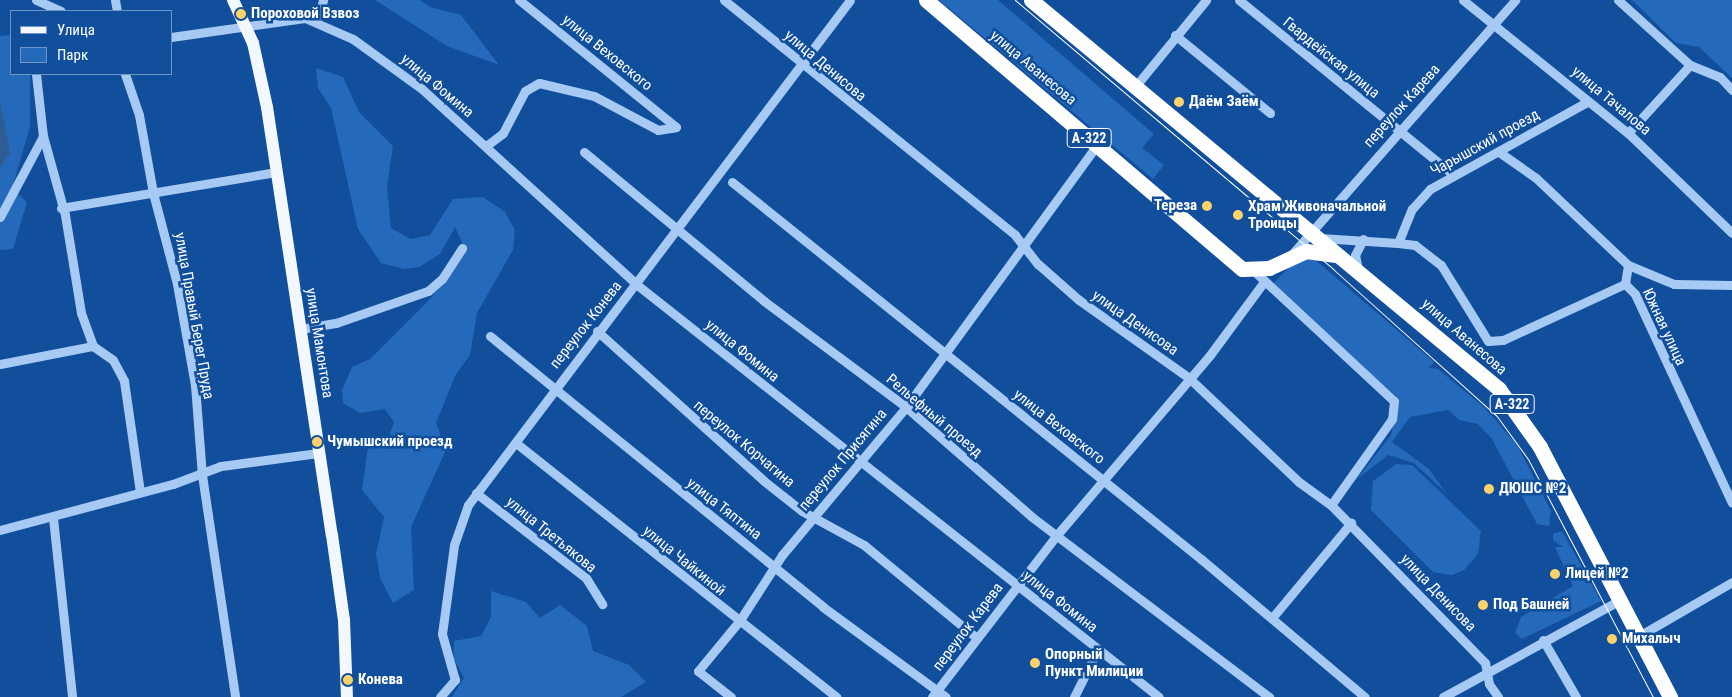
<!DOCTYPE html>
<html>
<head>
<meta charset="utf-8">
<style>
  body { margin:0 }
  #map { position:relative; width:1732px; height:697px; overflow:hidden; background:#114f9c; font-family:"Roboto Condensed",sans-serif }
  div>[style] { position:absolute }
  [style*='--x'] { left:calc(var(--x)*1px); top:calc(var(--y)*1px); width:calc(var(--w)*1px); rotate:calc(var(--a)*1deg) }
  .green>* { inset:0; background:#2469ba }
  .water>* { inset:0; background:#2f5c95 }
  .minor>* { height:9px; margin:-4.5px; padding:0 4.5px; transform-origin:4.5px; border-radius:4.5px; background:#a6caf4 }
  .major>* { height:12px; margin:-6px; padding:0 6px; transform-origin:6px; border-radius:6px; background:#f3f8ff }
  .highway>* { height:15px; margin:-7.5px; padding:0 7.5px; transform-origin:7.5px; border-radius:7.5px; background:#fff }
  .tram>* { height:1px; margin:-0.5px; padding:0 0.5px; transform-origin:0.5px; border-radius:0.5px; background:#fff }
  .dots>* { width:14px; height:14px; translate:-50% -50%; box-sizing:border-box; border:2px solid #114f9c; border-radius:50% }
  span { translate:-50% -50%; white-space:nowrap; text-align:center; line-height:1.15; -webkit-text-stroke:5px #114f9c; paint-order:stroke }
  .shield-label span { padding:1px 4px; background:#114f9c; border:1px solid; border-radius:4px; -webkit-text-stroke-width:0 }
  .shield-label { font-size:14px; color:#fff; font-weight:700 }
  .poi-label { font-size:15px; color:#fff; font-weight:700 }
  .left { translate:0 -50%; text-align:left }
  .right { translate:-100% -50%; text-align:right }
  .street-label { font-size:15px; color:#fff }
  .legend { position:absolute; left:10px; top:10px; width:162px; height:65px; box-sizing:border-box; background:#114f9c; border:1px solid #7095c4; margin:0; padding:6px 9px; list-style:none; font-size:15px; color:#fff }
  .legend li { display:flex; align-items:center; gap:10px; height:25px }
  .legend b { width:25px; border:1px solid #7095c4 }
</style>
</head>
<body>
<div id="map">
  <div class="green">
    <i style="clip-path:polygon(375px 0,420px 0,430px 7px,461px 15px,499px 65px,447px 46px)"></i>
    <i style="clip-path:polygon(939px 0,998px 0,1154px 134px,1142px 148px,1164px 165px,1153px 179px)"></i>
    <i style="clip-path:polygon(1632px 0,1732px 0,1732px 78px,1699px 47px,1676px 43px)"></i>
    <i style="clip-path:polygon(11px 35px,11px 74px,30px 74px,30px 127px,12px 189px,27px 202px,13px 249px,0 250px,0 36px)"></i>
    <i style="clip-path:polygon(316px 68px,343px 77px,359px 112px,393px 146px,387px 187px,391px 228px,410px 239px,430px 235px,453px 199px,483px 197px,505px 212px,515px 230px,513px 250px,477px 313px,470px 355px,456px 374px,436px 423px,446px 450px,411px 527px,414px 590px,393px 603px,380px 578px,376px 554px,384px 517px,362px 490px,369px 441px,388px 440px,394px 422px,385px 409px,360px 413px,343px 403px,342px 390px,352px 367px,370px 359px,431px 298px,465px 249px,455px 227px,440px 254px,419px 267px,404px 269px,381px 263px,358px 229px,331px 108px,318px 88px)"></i>
    <i style="clip-path:polygon(1312px 257px,1434px 362px,1429px 368px,1438px 369px,1484px 407px,1517px 445px,1551px 511px,1549px 526px,1537px 524px,1492px 439px,1478px 424px,1459px 420px,1448px 410px,1410px 417px,1392px 442px,1429px 469px,1446px 493px,1414px 463px,1388px 455px,1357px 479px,1391px 435px,1398px 398px,1271px 286px,1292px 264px)"></i>
    <i style="clip-path:polygon(1396px 464px,1412px 465px,1481px 531px,1478px 554px,1464px 570px,1452px 575px,1433px 572px,1371px 510px,1373px 481px)"></i>
    <i style="clip-path:polygon(1562px 531px,1601px 601px,1522px 639px,1515px 633px,1521px 617px,1573px 586px,1555px 547px,1563px 547px,1553px 540px,1553px 534px)"></i>
    <i style="clip-path:polygon(491px 591px,526px 602px,540px 618px,560px 605px,587px 626px,593px 651px,629px 665px,646px 682px,621px 697px,452px 697px,464px 678px,454px 659px,454px 641px,481px 636px,491px 617px)"></i>
  </div>
  <div class="water">
    <i style="clip-path:polygon(0 101px,10px 153px,0 168px)"></i>
  </div>
  <div class="minor">
    <i style="--x:36;--y:0;--w:27;--a:24"></i>
    <i style="--x:115;--y:0;--w:11;--a:80"></i>
    <i style="--x:724;--y:0;--w:374;--a:38.9"></i>
    <i style="--x:1015;--y:235;--w:37;--a:52"></i>
    <i style="--x:1038;--y:264;--w:55;--a:41.3"></i>
    <i style="--x:1079;--y:300;--w:135;--a:35.3"></i>
    <i style="--x:1189;--y:378;--w:151;--a:43.4"></i>
    <i style="--x:1299;--y:482;--w:39;--a:36"></i>
    <i style="--x:1331;--y:505;--w:221;--a:45.7"></i>
    <i style="--x:1485;--y:663;--w:21;--a:79"></i>
    <i style="--x:1489;--y:684;--w:16;--a:55"></i>
    <i style="--x:1239;--y:0;--w:275;--a:39.2"></i>
    <i style="--x:1463;--y:0;--w:212;--a:38.9"></i>
    <i style="--x:1628;--y:133;--w:144;--a:43.9"></i>
    <i style="--x:1618;--y:0;--w:97;--a:42.1"></i>
    <i style="--x:1690;--y:65;--w:32;--a:22"></i>
    <i style="--x:1720;--y:77;--w:18;--a:47"></i>
    <i style="--x:317;--y:20;--w:21;--a:-73"></i>
    <i style="--x:1175;--y:35;--w:123;--a:39.4"></i>
    <i style="--x:171;--y:37;--w:135;--a:-8.1"></i>
    <i style="--x:305;--y:18;--w:52;--a:23.6"></i>
    <i style="--x:353;--y:39;--w:85;--a:35.9"></i>
    <i style="--x:422;--y:89;--w:290;--a:42.3"></i>
    <i style="--x:636;--y:284;--w:666;--a:38.3"></i>
    <i style="--x:36;--y:74;--w:62;--a:83.6"></i>
    <i style="--x:43;--y:136;--w:82;--a:74.4"></i>
    <i style="--x:65;--y:215;--w:99;--a:80.7"></i>
    <i style="--x:81;--y:313;--w:35;--a:70"></i>
    <i style="--x:93;--y:346;--w:24;--a:35"></i>
    <i style="--x:113;--y:360;--w:24;--a:62"></i>
    <i style="--x:124;--y:381;--w:112;--a:81.8"></i>
    <i style="--x:125;--y:74;--w:43;--a:71.1"></i>
    <i style="--x:139;--y:115;--w:79;--a:79.8"></i>
    <i style="--x:153;--y:193;--w:94;--a:75.2"></i>
    <i style="--x:177;--y:284;--w:103;--a:79.9"></i>
    <i style="--x:195;--y:385;--w:90;--a:85.6"></i>
    <i style="--x:202;--y:475;--w:224;--a:81.5"></i>
    <i style="--x:1134;--y:88;--w:114;--a:-50.7"></i>
    <i style="--x:1628;--y:133;--w:92;--a:-47.6"></i>
    <i style="--x:486;--y:146;--w:21;--a:-37"></i>
    <i style="--x:503;--y:133;--w:47;--a:-62.4"></i>
    <i style="--x:525;--y:91;--w:16;--a:-30"></i>
    <i style="--x:539;--y:83;--w:57;--a:13.3"></i>
    <i style="--x:594;--y:96;--w:72;--a:28"></i>
    <i style="--x:658;--y:130;--w:18;--a:-9"></i>
    <i style="--x:676;--y:127;--w:202;--a:-141"></i>
    <i style="--x:584;--y:152;--w:234;--a:39.6"></i>
    <i style="--x:764;--y:301;--w:177;--a:36.7"></i>
    <i style="--x:906;--y:407;--w:167;--a:41.1"></i>
    <i style="--x:1032;--y:517;--w:298;--a:37.2"></i>
    <i style="--x:1499;--y:152;--w:45;--a:35.1"></i>
    <i style="--x:1536;--y:178;--w:127;--a:43.4"></i>
    <i style="--x:1628;--y:265;--w:19;--a:99"></i>
    <i style="--x:1625;--y:284;--w:14;--a:45"></i>
    <i style="--x:1635;--y:294;--w:230;--a:65.1"></i>
    <i style="--x:732;--y:182;--w:602;--a:38.79"></i>
    <i style="--x:1201;--y:559;--w:214;--a:40.1"></i>
    <i style="--x:61;--y:208;--w:218;--a:-9.5"></i>
    <i style="--x:0;--y:217;--w:92;--a:-62"></i>
    <i style="--x:1320;--y:238;--w:78;--a:3.7"></i>
    <i style="--x:1398;--y:243;--w:37;--a:-68"></i>
    <i style="--x:1412;--y:209;--w:27;--a:-48"></i>
    <i style="--x:1430;--y:189;--w:179;--a:-29"></i>
    <i style="--x:1398;--y:243;--w:17;--a:7"></i>
    <i style="--x:1415;--y:245;--w:33;--a:38"></i>
    <i style="--x:1441;--y:265;--w:89;--a:58.3"></i>
    <i style="--x:1488;--y:341;--w:15;--a:-4"></i>
    <i style="--x:1503;--y:340;--w:134;--a:-24.7"></i>
    <i style="--x:1293;--y:253;--w:337;--a:-48.7"></i>
    <i style="--x:1628;--y:265;--w:50;--a:22.4"></i>
    <i style="--x:1674;--y:284;--w:58;--a:1"></i>
    <i style="--x:1358;--y:270;--w:15;--a:-101"></i>
    <i style="--x:1355;--y:255;--w:18;--a:-63"></i>
    <i style="--x:1254;--y:271;--w:191;--a:42.9"></i>
    <i style="--x:1394;--y:401;--w:18;--a:96"></i>
    <i style="--x:1392;--y:419;--w:105;--a:125.3"></i>
    <i style="--x:301;--y:329;--w:36;--a:-10"></i>
    <i style="--x:336;--y:323;--w:97;--a:-19.2"></i>
    <i style="--x:428;--y:291;--w:18;--a:-41"></i>
    <i style="--x:442;--y:279;--w:37;--a:-57"></i>
    <i style="--x:597;--y:331;--w:224;--a:41.9"></i>
    <i style="--x:764;--y:481;--w:48;--a:38.3"></i>
    <i style="--x:802;--y:511;--w:71;--a:28.7"></i>
    <i style="--x:864;--y:545;--w:146;--a:39.5"></i>
    <i style="--x:490;--y:336;--w:429;--a:39.1"></i>
    <i style="--x:823;--y:607;--w:152;--a:36.2"></i>
    <i style="--x:0;--y:364;--w:95;--a:-11"></i>
    <i style="--x:516;--y:443;--w:409;--a:38.4"></i>
    <i style="--x:476;--y:493;--w:139;--a:37.7"></i>
    <i style="--x:586;--y:578;--w:31;--a:58"></i>
    <i style="--x:53;--y:518;--w:180;--a:83.9"></i>
    <i style="--x:0;--y:530;--w:179;--a:-14.9"></i>
    <i style="--x:173;--y:484;--w:51;--a:-20.6"></i>
    <i style="--x:221;--y:466;--w:98;--a:-7.6"></i>
    <i style="--x:1272;--y:618;--w:124;--a:-50.3"></i>
    <i style="--x:1639;--y:636;--w:108;--a:-30.1"></i>
    <i style="--x:1543;--y:640;--w:66;--a:59.9"></i>
    <i style="--x:440;--y:697;--w:23;--a:-49"></i>
    <i style="--x:455;--y:680;--w:48;--a:-105.8"></i>
    <i style="--x:442;--y:634;--w:90;--a:-82.3"></i>
    <i style="--x:454;--y:545;--w:42;--a:-70.7"></i>
    <i style="--x:468;--y:505;--w:633;--a:-52.89"></i>
    <i style="--x:731;--y:697;--w:42;--a:-141.8"></i>
    <i style="--x:698;--y:671;--w:66;--a:-50.5"></i>
    <i style="--x:740;--y:620;--w:77;--a:-57.1"></i>
    <i style="--x:782;--y:555;--w:193;--a:-50"></i>
    <i style="--x:906;--y:407;--w:324;--a:-53.9"></i>
    <i style="--x:932;--y:697;--w:203;--a:-52.4"></i>
    <i style="--x:1056;--y:536;--w:238;--a:-49.6"></i>
    <i style="--x:1210;--y:355;--w:89;--a:-53.6"></i>
    <i style="--x:1074;--y:697;--w:54;--a:-63.4"></i>
    <i style="--x:1443;--y:697;--w:202;--a:-28.7"></i>
  </div>
  <div class="major">
    <i style="--x:233;--y:0;--w:47;--a:65.1"></i>
    <i style="--x:253;--y:43;--w:66;--a:77.7"></i>
    <i style="--x:267;--y:107;--w:433;--a:81.4"></i>
    <i style="--x:332;--y:535;--w:86;--a:82"></i>
    <i style="--x:344;--y:620;--w:77;--a:87.8"></i>
  </div>
  <div class="highway">
    <i style="--x:926;--y:0;--w:415;--a:40.4"></i>
    <i style="--x:1242;--y:269;--w:27;--a:-2"></i>
    <i style="--x:1269;--y:268;--w:41;--a:-24.7"></i>
    <i style="--x:1306;--y:251;--w:30;--a:8"></i>
    <i style="--x:1031;--y:0;--w:609;--a:39.73"></i>
    <i style="--x:1499;--y:389;--w:71;--a:54.7"></i>
    <i style="--x:1540;--y:447;--w:282;--a:62.5"></i>
  </div>
  <div class="tram">
    <i style="--x:1015;--y:0;--w:417;--a:40.2"></i>
    <i style="--x:1333;--y:269;--w:219;--a:41.9"></i>
    <i style="--x:1496;--y:415;--w:54;--a:54"></i>
    <i style="--x:1528;--y:459;--w:269;--a:62.3"></i>
  </div>
  <div class="dots">
    <i style="left:241px;top:14px;background:#ffd369"></i>
    <i style="left:1179px;top:102px;background:#ffd369"></i>
    <i style="left:1207px;top:206px;background:#ffd369"></i>
    <i style="left:1238px;top:215px;background:#ffd369"></i>
    <i style="left:317px;top:442px;background:#ffd369"></i>
    <i style="left:1489px;top:489px;background:#ffd369"></i>
    <i style="left:1555px;top:574px;background:#ffd369"></i>
    <i style="left:1483px;top:605px;background:#ffd369"></i>
    <i style="left:1612px;top:639px;background:#ffd369"></i>
    <i style="left:1035px;top:663px;background:#ffd369"></i>
    <i style="left:348px;top:680px;background:#ffd369"></i>
  </div>
  <div class="shield-label">
    <span style="left:1089px;top:138px">А-322</span>
    <span style="left:1512px;top:404px">А-322</span>
  </div>
  <div class="poi-label">
    <span class="left" style="left:251px;top:14px">Пороховой Взвоз</span>
    <span class="left" style="left:1189px;top:102px">Даём Заём</span>
    <span class="right" style="left:1197px;top:206px">Тереза</span>
    <span class="left" style="left:1248px;top:215px">Храм Живоначальной<br>Троицы</span>
    <span class="left" style="left:327px;top:442px">Чумышский проезд</span>
    <span class="left" style="left:1499px;top:489px">ДЮШС №2</span>
    <span class="left" style="left:1565px;top:574px">Лицей №2</span>
    <span class="left" style="left:1493px;top:605px">Под Башней</span>
    <span class="left" style="left:1622px;top:639px">Михалыч</span>
    <span class="left" style="left:1045px;top:663px">Опорный<br>Пункт Милиции</span>
    <span class="left" style="left:358px;top:680px">Конева</span>
  </div>
  <div class="street-label">
    <span style="left:607px;top:53px;rotate:39deg">улица Веховского</span>
    <span style="left:1331px;top:58px;rotate:39deg">Гвардейская улица</span>
    <span style="left:825px;top:66px;rotate:40deg">улица Денисова</span>
    <span style="left:1033px;top:68px;rotate:40deg">улица Аванесова</span>
    <span style="left:437px;top:86px;rotate:40deg">улица Фомина</span>
    <span style="left:1611px;top:101px;rotate:40deg">улица Тачалова</span>
    <span style="left:1402px;top:106px;rotate:-48deg">переулок Карева</span>
    <span style="left:1485px;top:143px;rotate:-29deg">Чарышский проезд</span>
    <span style="left:194px;top:316px;rotate:80deg">улица Правый Берег Пруда</span>
    <span style="left:1135px;top:323px;rotate:35deg">улица Денисова</span>
    <span style="left:586px;top:325px;rotate:-52deg">переулок Конева</span>
    <span style="left:1664px;top:327px;rotate:65deg">Южная улица</span>
    <span style="left:1464px;top:337px;rotate:41deg">улица Аванесова</span>
    <span style="left:319px;top:343px;rotate:81deg">улица Мамонтова</span>
    <span style="left:742px;top:351px;rotate:39deg">улица Фомина</span>
    <span style="left:934px;top:416px;rotate:40deg">Рельефный проезд</span>
    <span style="left:1059px;top:427px;rotate:38deg">улица Веховского</span>
    <span style="left:744px;top:444px;rotate:40deg">переулок Корчагина</span>
    <span style="left:843px;top:460px;rotate:-50deg">переулок Присягина</span>
    <span style="left:724px;top:509px;rotate:38deg">улица Тяптина</span>
    <span style="left:551px;top:535px;rotate:39deg">улица Третьякова</span>
    <span style="left:684px;top:561px;rotate:39deg">улица Чайкиной</span>
    <span style="left:1438px;top:593px;rotate:46deg">улица Денисова</span>
    <span style="left:1060px;top:602px;rotate:38deg">улица Фомина</span>
    <span style="left:968px;top:627px;rotate:-53deg">переулок Карева</span>
  </div>
  <ul class="legend">
  <li><b style="height:6px;background:#f3f8ff"></b>Улица</li>
  <li><b style="height:14px;background:#2469ba"></b>Парк</li>
  </ul>
</div>
</body>
</html>
